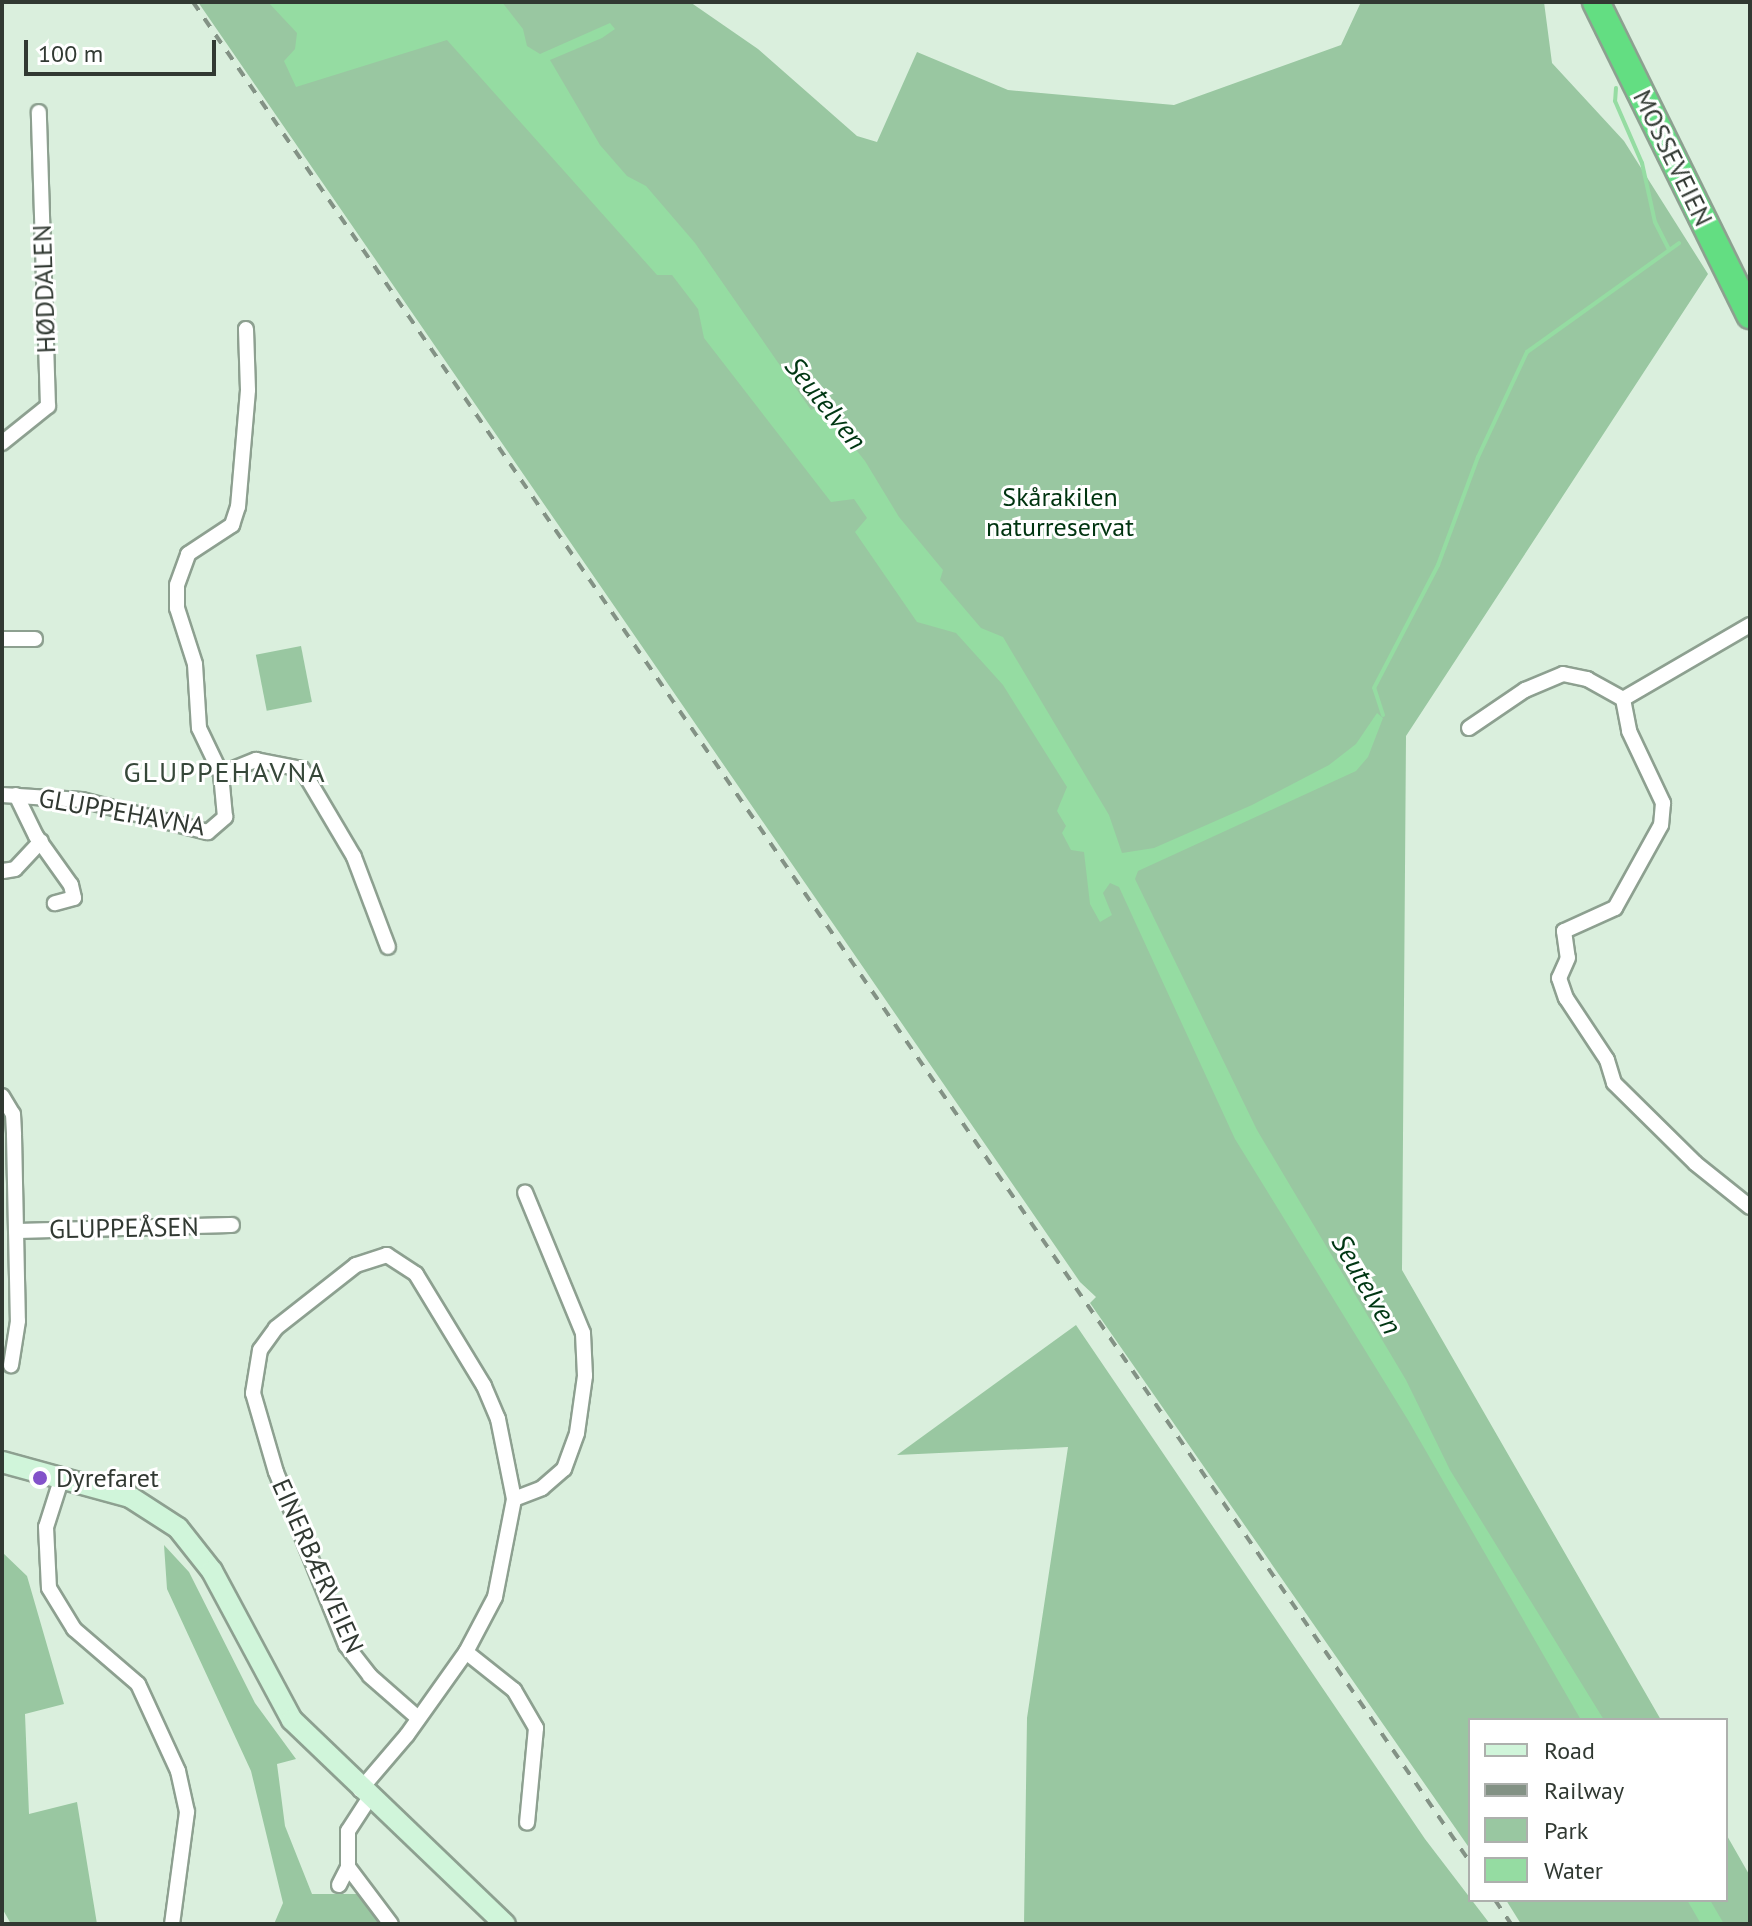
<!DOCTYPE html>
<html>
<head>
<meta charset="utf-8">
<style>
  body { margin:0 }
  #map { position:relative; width:1752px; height:1926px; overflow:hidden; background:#daefdd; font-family:"PT Sans",sans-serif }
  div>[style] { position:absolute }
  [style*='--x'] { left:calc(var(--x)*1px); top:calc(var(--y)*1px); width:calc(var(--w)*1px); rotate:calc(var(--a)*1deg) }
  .green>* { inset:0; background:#99c7a1; transform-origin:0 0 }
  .water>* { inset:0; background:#95dca2 }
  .stream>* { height:4px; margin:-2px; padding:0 2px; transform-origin:2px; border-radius:2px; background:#95dca2 }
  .roads { filter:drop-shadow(2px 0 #8da090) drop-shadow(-2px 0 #8da090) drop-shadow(0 2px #8da090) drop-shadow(0 -2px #8da090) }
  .street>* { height:14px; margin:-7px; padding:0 7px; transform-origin:7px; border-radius:7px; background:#fff }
  .secondary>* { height:20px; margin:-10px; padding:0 10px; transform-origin:10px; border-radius:10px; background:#d0f5da }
  .highway>* { height:26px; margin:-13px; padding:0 13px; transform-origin:13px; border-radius:13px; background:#63de82 }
  .rail>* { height:4px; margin-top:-2px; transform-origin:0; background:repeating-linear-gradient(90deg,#839285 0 10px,transparent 0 20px) }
  .dots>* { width:22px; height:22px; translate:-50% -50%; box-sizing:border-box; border:4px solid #fff; border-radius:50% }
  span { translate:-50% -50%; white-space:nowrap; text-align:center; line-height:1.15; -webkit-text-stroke:6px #fff; paint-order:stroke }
  .street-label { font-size:26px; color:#313932 }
  .park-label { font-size:26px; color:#003410 }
  .poi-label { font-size:26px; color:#313932 }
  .left { translate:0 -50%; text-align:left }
  .water-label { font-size:28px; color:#003713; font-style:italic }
  .neighbourhood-label { font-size:28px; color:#37483a; letter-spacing:2px }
  .frame { position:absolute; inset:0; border:4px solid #313932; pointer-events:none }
  .legend { position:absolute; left:1468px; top:1718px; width:260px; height:184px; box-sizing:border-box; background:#fff; border:2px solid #adb0ad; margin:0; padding:10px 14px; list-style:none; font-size:24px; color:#313932 }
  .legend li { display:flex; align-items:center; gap:16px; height:40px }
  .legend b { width:40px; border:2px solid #adb0ad }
  .scale { position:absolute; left:24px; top:40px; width:192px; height:36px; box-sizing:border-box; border:4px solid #313932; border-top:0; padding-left:10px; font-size:24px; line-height:28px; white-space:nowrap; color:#313932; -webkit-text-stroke:6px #fff; paint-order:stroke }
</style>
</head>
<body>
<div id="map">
  <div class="green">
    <i style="clip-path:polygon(198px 2px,690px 2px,758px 49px,857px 136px,877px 142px,917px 52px,1008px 90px,1174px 105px,1341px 45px,1361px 2px,1544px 2px,1552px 63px,1624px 141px,1708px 274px,1406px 736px,1402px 1270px,1661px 1720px,1470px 1720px,1470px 1849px,1090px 1303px,1096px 1297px,1080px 1282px)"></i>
    <i style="left:301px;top:646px;width:57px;height:46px;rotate:79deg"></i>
    <i style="clip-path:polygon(1076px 1325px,1425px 1839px,1490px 1924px,1024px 1924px,1027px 1718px,1068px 1447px,897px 1455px)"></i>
    <i style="clip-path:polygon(164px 1545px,189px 1572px,255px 1703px,296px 1759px,277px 1764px,285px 1826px,312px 1894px,361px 1894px,386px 1924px,274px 1924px,283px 1903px,251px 1771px,167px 1589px)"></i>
    <i style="clip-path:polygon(2px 1552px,27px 1576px,64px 1704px,25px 1714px,29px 1814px,77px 1802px,97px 1924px,11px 1924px,2px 1908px)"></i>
    <i style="clip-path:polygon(1726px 1834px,1750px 1876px,1750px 1924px,1521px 1924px,1506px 1900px,1726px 1900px)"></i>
  </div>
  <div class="water">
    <i style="clip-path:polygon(268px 2px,502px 2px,523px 29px,527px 46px,540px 54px,610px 23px,615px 29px,602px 38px,550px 60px,600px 145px,627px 176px,646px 186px,695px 243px,811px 410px,821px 406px,865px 461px,899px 517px,943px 570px,940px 580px,981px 628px,1003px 637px,1109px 815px,1122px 853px,1154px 848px,1252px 805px,1329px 765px,1356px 744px,1377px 713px,1383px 718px,1368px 757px,1356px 771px,1138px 871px,1135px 879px,1257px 1130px,1406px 1380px,1450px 1470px,1604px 1720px,1581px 1720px,1408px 1420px,1235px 1139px,1119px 887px,1110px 883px,1103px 893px,1112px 915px,1100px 922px,1090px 904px,1084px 852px,1071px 850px,1062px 833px,1066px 826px,1057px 811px,1067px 787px,1003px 685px,956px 633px,917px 622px,855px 532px,867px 518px,854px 499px,831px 502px,704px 338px,698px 309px,672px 275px,657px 275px,447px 40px,296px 87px,284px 61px,295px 49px,297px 33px)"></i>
    <i style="clip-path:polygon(1687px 1900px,1710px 1900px,1724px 1924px,1701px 1924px)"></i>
  </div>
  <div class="stream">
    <i style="--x:1616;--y:88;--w:13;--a:94"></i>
    <i style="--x:1615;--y:101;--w:68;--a:66.5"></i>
    <i style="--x:1642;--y:163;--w:60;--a:77.6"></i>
    <i style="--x:1655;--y:222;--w:30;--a:63"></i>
    <i style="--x:1383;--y:715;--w:28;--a:-108"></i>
    <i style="--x:1374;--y:688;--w:139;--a:-62.5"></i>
    <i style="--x:1438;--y:565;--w:115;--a:-69.7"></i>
    <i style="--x:1478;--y:457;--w:116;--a:-65"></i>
    <i style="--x:1527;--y:352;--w:187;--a:-35.6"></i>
  </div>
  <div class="roads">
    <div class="street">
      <i style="--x:2;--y:443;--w:59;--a:-38.8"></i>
      <i style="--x:48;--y:406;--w:294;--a:-91.8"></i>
      <i style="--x:1750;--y:625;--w:147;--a:149.8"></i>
      <i style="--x:1623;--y:699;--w:33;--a:79"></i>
      <i style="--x:1629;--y:731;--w:80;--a:64.7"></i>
      <i style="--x:1663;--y:803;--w:22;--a:95"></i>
      <i style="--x:1661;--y:825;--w:95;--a:119"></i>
      <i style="--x:1615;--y:908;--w:56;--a:155.7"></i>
      <i style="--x:1564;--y:931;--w:27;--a:82"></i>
      <i style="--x:1568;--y:958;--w:22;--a:114"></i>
      <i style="--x:1559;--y:978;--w:21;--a:71"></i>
      <i style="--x:1566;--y:998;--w:74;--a:56.5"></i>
      <i style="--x:1607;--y:1060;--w:24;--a:73"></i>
      <i style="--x:1614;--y:1083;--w:114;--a:44.6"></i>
      <i style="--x:1695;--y:1163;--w:70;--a:38.7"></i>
      <i style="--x:2;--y:639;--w:33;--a:0"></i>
      <i style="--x:1469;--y:728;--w:68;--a:-34.2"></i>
      <i style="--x:1525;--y:690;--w:41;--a:-22.8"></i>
      <i style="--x:1563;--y:674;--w:25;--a:12"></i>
      <i style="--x:1587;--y:679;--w:41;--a:29.1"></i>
      <i style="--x:221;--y:774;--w:38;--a:-22"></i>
      <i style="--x:256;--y:760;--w:47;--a:11.1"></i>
      <i style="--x:302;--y:769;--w:102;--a:59.4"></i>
      <i style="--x:354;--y:857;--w:96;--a:69.3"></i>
      <i style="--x:2;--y:795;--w:80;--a:3.6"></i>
      <i style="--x:82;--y:800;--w:130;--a:14.3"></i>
      <i style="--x:208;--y:832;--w:23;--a:-41"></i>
      <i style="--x:225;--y:817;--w:43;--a:-95.3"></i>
      <i style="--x:221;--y:774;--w:51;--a:-115.6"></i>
      <i style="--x:199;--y:728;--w:64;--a:-93.6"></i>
      <i style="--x:195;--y:664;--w:59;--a:-107.8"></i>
      <i style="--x:177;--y:608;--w:23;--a:-90"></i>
      <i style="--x:177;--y:585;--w:33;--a:-70"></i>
      <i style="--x:188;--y:554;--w:53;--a:-33.4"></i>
      <i style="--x:232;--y:525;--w:19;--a:-72"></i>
      <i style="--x:238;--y:507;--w:117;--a:-85.1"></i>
      <i style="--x:248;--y:390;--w:61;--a:-91.9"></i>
      <i style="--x:16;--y:795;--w:46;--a:64"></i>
      <i style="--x:36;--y:836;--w:60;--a:54.5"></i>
      <i style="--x:71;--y:885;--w:13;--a:77"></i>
      <i style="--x:74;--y:898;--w:20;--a:165"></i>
      <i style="--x:3;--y:871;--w:12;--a:-9"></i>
      <i style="--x:15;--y:869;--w:38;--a:-47"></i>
      <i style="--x:2;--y:1096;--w:21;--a:59"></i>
      <i style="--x:13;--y:1114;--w:21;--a:87"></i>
      <i style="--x:14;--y:1135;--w:186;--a:88.8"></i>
      <i style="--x:18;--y:1321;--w:45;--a:99"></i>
      <i style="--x:16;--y:1231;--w:216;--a:-1.6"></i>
      <i style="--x:62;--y:1477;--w:52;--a:107.7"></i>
      <i style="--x:46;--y:1527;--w:61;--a:87.2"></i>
      <i style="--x:49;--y:1588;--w:48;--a:58.6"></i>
      <i style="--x:74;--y:1629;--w:84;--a:40.7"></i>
      <i style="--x:138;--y:1684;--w:96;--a:65.3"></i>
      <i style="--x:178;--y:1771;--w:42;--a:77.6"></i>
      <i style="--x:187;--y:1812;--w:113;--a:97.6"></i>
      <i style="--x:514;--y:1499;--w:30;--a:-21"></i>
      <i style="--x:542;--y:1488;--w:29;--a:-41"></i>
      <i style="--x:564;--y:1469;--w:38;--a:-70"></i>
      <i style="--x:577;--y:1433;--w:58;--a:-82"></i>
      <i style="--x:585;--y:1376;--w:43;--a:-92.7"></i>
      <i style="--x:583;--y:1333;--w:152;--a:-112.4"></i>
      <i style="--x:466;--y:1652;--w:61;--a:38.4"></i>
      <i style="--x:514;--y:1690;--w:44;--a:59.9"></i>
      <i style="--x:536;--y:1728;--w:95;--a:95.4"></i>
      <i style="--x:360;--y:1790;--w:72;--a:-49.5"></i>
      <i style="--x:407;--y:1735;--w:102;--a:-54.6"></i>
      <i style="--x:466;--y:1652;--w:62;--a:-62.2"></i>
      <i style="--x:495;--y:1597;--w:100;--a:-79"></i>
      <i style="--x:514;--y:1499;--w:82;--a:-101.3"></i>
      <i style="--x:498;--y:1419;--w:36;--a:-113"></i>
      <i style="--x:484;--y:1386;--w:131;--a:-121.3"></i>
      <i style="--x:416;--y:1274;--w:35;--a:-147"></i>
      <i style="--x:387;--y:1255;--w:33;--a:162"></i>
      <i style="--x:356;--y:1265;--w:102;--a:141.8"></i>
      <i style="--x:276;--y:1328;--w:27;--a:126"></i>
      <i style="--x:260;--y:1350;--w:44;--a:99.2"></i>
      <i style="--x:253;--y:1393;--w:82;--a:73.8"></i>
      <i style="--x:276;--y:1472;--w:187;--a:68"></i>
      <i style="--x:346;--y:1645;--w:39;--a:52"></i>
      <i style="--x:370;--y:1676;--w:64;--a:41.2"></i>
      <i style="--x:348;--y:1867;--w:71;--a:53"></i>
      <i style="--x:339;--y:1885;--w:20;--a:-63"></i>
      <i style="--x:348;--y:1867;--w:36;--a:-90"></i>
      <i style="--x:348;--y:1831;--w:38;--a:-57"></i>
    </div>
    <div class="secondary">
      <i style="--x:2;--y:1462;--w:133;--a:15.3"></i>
      <i style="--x:130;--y:1497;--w:57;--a:32.9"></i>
      <i style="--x:178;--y:1528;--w:55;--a:51.7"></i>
      <i style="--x:212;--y:1571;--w:169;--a:61.8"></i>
      <i style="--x:292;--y:1720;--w:295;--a:43.8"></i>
    </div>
    <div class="highway">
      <i style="--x:1596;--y:2;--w:349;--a:63.8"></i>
    </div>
  </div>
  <div class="rail">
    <i style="--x:193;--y:2;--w:2256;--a:55.53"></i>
    <i style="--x:1495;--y:1900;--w:29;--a:56"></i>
  </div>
  <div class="dots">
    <i style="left:40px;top:1478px;background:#8352ca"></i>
  </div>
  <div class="street-label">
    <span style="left:1673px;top:158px;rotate:64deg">MOSSEVEIEN</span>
    <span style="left:44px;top:289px;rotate:-92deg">HØDDALEN</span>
    <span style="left:122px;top:812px;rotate:10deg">GLUPPEHAVNA</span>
    <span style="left:124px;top:1228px;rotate:-1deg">GLUPPEÅSEN</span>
    <span style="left:318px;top:1566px;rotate:66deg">EINERBÆRVEIEN</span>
  </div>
  <div class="park-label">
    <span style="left:1060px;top:512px">Skårakilen<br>naturreservat</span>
  </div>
  <div class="poi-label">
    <span class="left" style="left:56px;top:1478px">Dyrefaret</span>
  </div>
  <div class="water-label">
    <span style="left:826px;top:403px;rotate:51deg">Seutelven</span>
    <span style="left:1367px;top:1284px;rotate:60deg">Seutelven</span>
  </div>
  <div class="neighbourhood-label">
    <span style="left:225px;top:772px">GLUPPEHAVNA</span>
  </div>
  <div class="frame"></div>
  <ul class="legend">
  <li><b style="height:10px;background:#d0f5da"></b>Road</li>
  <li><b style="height:10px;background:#839285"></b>Railway</li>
  <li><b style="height:22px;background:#99c7a1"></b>Park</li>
  <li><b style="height:22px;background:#95dca2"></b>Water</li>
  </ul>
  <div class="scale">100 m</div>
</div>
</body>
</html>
